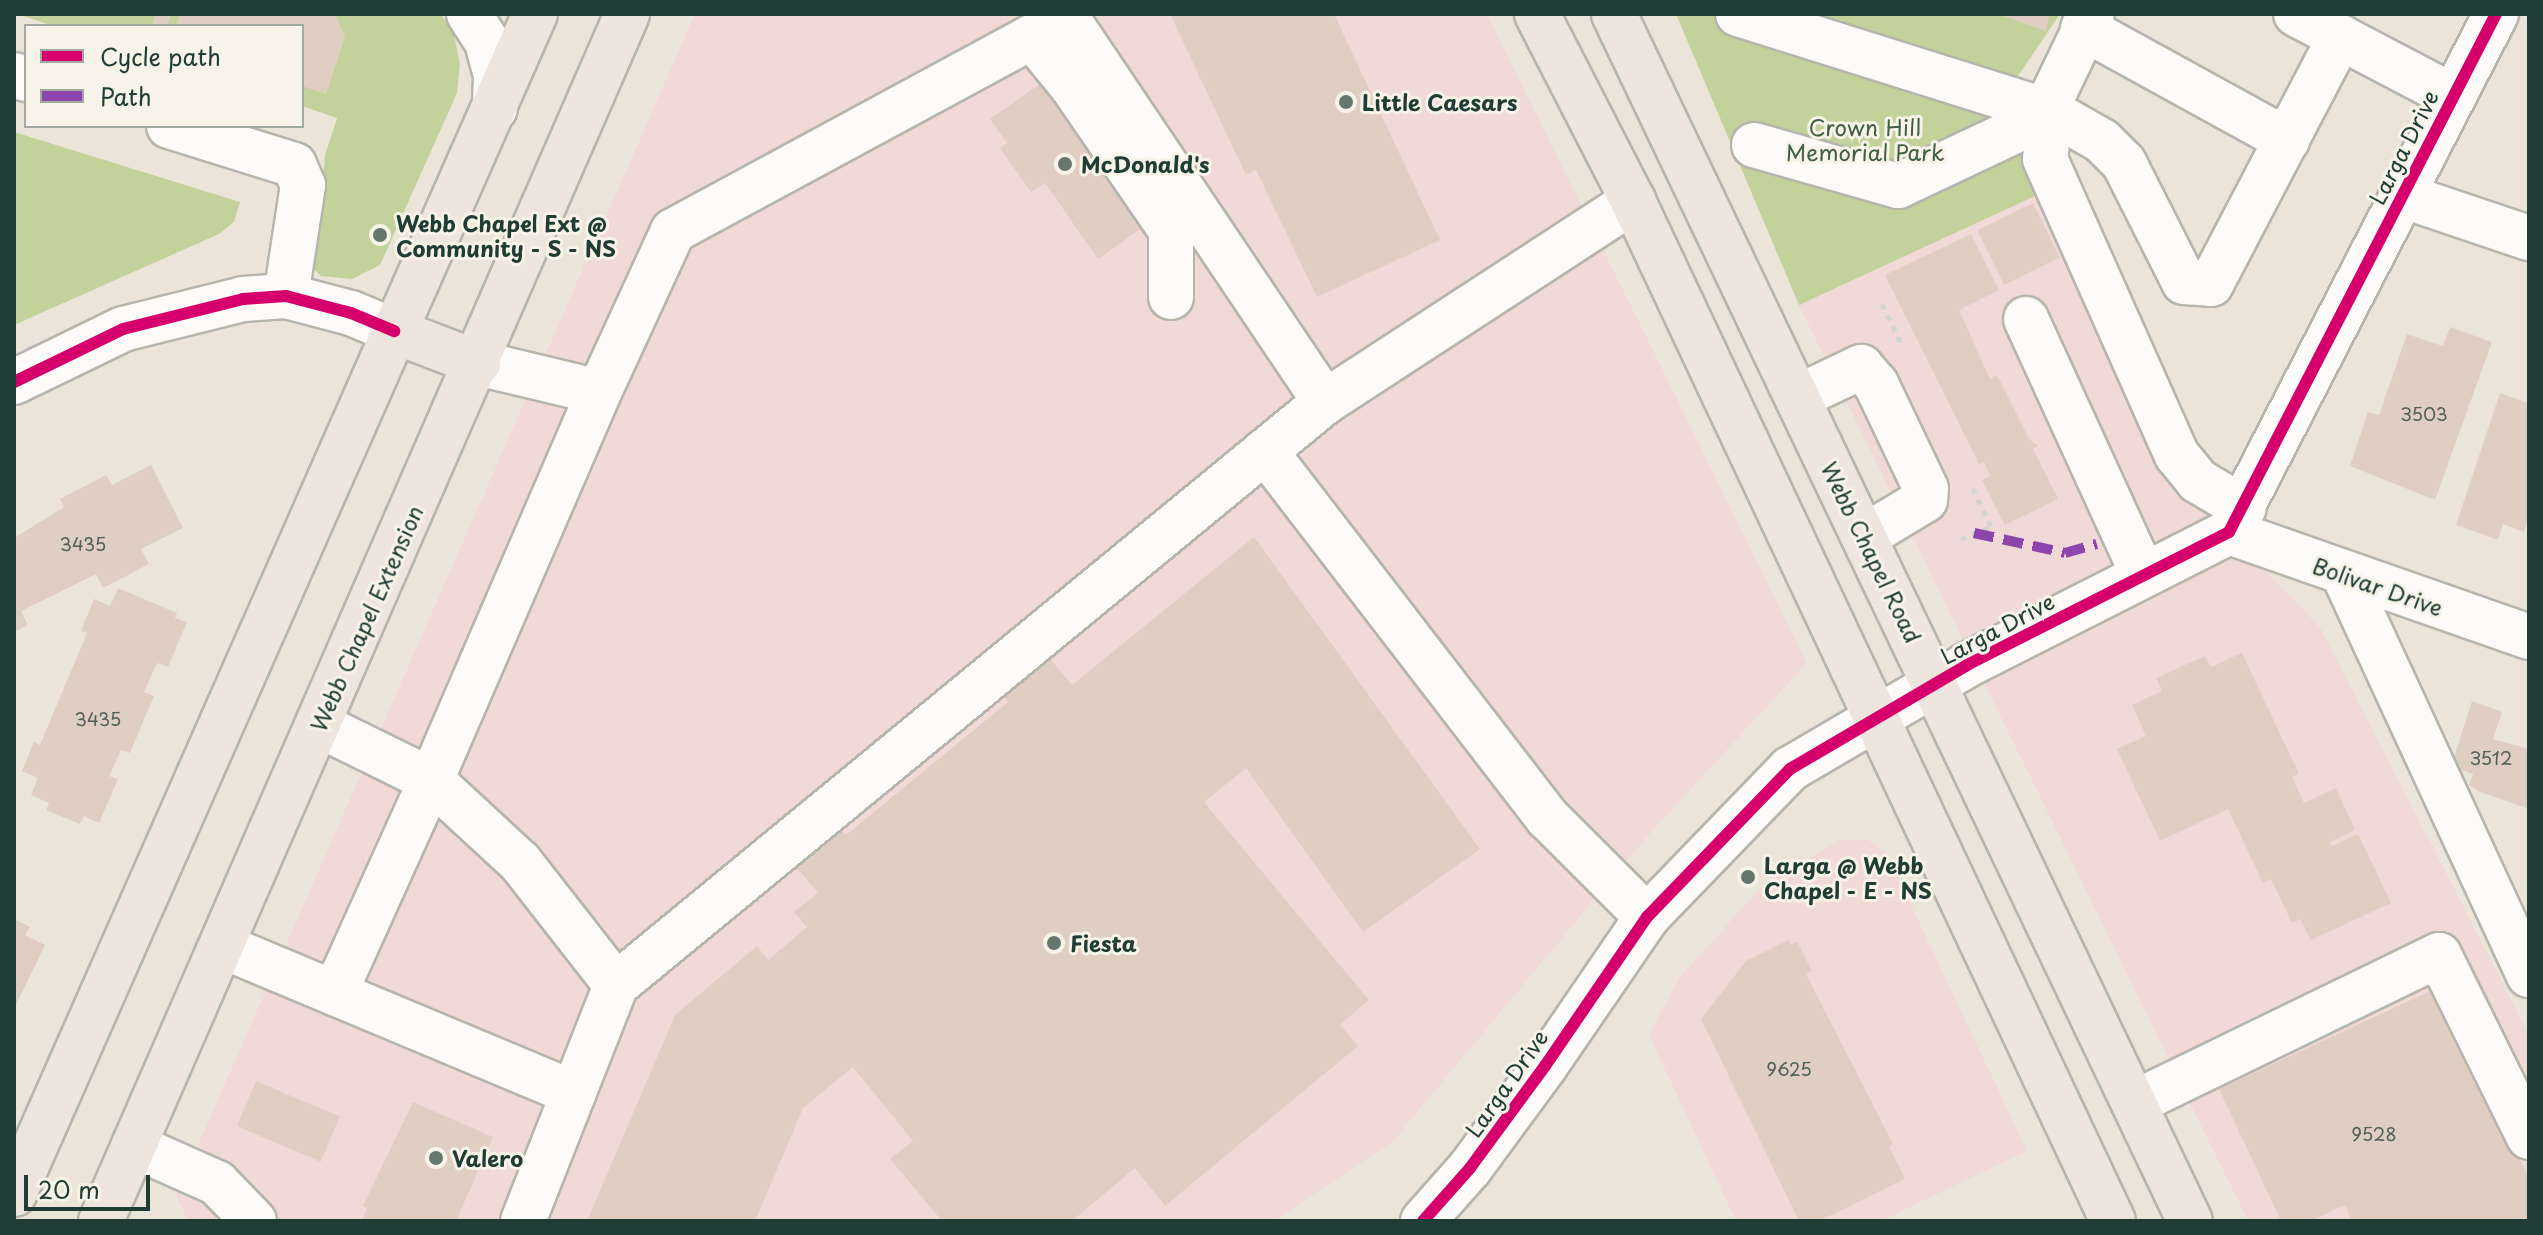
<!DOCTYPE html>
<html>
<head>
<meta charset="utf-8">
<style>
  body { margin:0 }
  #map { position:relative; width:2543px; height:1235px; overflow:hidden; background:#ebe5d9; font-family:"Playpen Sans",sans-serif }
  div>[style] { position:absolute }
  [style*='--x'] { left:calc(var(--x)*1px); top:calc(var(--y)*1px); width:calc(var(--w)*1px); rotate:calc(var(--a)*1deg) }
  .built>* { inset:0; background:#f1d9d7 }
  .green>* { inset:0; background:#c3d19b }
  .building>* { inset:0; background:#e1cec2; transform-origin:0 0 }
  .path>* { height:5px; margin-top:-2.5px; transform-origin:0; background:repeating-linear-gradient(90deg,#d4d4d0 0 6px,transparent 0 12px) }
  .roads { filter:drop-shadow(2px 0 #b6b5ac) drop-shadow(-2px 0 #b6b5ac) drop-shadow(0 2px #b6b5ac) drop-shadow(0 -2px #b6b5ac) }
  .minor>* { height:44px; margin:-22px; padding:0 22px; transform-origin:22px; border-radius:22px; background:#fcfbf9 }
  .major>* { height:44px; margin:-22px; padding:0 22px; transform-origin:22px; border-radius:22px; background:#eee6de }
  .quiet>* { height:10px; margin-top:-5px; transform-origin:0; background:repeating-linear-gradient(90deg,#8e44ad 0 20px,transparent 0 30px) }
  .cycleway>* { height:12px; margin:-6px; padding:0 6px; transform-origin:6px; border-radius:6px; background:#d6006c }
  .dots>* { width:22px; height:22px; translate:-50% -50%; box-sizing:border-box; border:4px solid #f7f3e8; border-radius:50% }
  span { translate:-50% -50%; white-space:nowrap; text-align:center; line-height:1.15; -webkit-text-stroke:6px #f7f3e8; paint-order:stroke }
  .number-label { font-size:18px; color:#506158 }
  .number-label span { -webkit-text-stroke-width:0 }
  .poi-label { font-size:22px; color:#1f3d34; font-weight:700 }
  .left { translate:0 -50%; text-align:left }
  .park-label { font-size:22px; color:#405e41 }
  .street-label { font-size:22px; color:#1f3d34 }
  .frame { position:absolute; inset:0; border:16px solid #1f3d34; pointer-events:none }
  .legend { position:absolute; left:24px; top:24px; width:280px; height:104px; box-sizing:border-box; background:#f7f3e8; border:2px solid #a1aaa0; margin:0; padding:10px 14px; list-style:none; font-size:24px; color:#1f3d34 }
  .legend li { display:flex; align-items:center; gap:16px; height:40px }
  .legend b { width:40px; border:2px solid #a1aaa0 }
  .scale { position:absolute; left:24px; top:1175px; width:126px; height:36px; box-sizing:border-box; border:4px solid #1f3d34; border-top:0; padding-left:10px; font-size:24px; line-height:28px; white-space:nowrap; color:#1f3d34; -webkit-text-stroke:6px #f7f3e8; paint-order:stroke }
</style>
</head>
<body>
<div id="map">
  <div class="built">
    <i style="clip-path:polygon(695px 14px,1487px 14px,1807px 663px,1643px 841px,1393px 1141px,1274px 1221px,188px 1221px,176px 1195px)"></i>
    <i style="clip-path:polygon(2037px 195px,2186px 486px,2321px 629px,2529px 1035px,2529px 1221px,2248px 1221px,1799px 305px)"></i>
    <i style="clip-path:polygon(1840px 840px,1868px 840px,1887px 854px,2027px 1151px,1881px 1221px,1736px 1221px,1649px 1035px,1679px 978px,1764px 884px)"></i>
  </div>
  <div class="green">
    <i style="clip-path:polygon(17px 14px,441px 14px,454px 35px,460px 64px,457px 93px,380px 265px,352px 279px,321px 276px,309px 264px,319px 235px,325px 155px,337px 118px,302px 106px,302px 26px,54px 26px)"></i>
    <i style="clip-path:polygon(1676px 14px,2060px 14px,2001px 101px,2037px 195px,1799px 305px)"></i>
    <i style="clip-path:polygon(14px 132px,240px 202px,234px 222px,219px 234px,14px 325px)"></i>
  </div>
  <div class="building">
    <i style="clip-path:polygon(155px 14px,171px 14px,167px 26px,152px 26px)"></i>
    <i style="clip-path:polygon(180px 14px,335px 14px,345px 37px,326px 94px,302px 86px,302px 26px,182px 26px,177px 24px)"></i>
    <i style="clip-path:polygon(1170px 14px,1334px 14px,1440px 240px,1317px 297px,1256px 170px,1246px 175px)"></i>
    <i style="clip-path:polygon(1997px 14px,2050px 14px,2046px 31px)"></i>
    <i style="clip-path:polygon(1043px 82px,1152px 221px,1098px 259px,1045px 183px,1031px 192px,1000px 148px,1007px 143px,990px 119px)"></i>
    <i style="left:2033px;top:203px;width:61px;height:62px;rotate:64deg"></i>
    <i style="clip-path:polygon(1971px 234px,1999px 290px,1959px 310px,1990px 379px,1997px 375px,2029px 439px,2038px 446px,2033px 449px,2058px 499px,2005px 525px,1982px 480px,1990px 476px,1984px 462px,1979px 464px,1885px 275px)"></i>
    <i style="clip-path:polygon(2450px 327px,2492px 342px,2435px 500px,2350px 466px,2368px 412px,2379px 415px,2407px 334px,2443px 346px)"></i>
    <i style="clip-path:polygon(2500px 393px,2529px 403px,2529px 516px,2524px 532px,2503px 524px,2498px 540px,2456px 525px)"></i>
    <i style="clip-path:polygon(151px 465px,183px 528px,141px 549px,149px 564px,103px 588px,96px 574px,21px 611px,28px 625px,14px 632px,14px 538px,64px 507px,60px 499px,106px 475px,112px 485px)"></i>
    <i style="clip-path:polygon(1254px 537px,1480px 849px,1363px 932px,1246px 768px,1204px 802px,1369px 1000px,1340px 1025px,1358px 1046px,1165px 1206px,1135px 1168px,1072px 1221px,942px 1221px,890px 1159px,913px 1141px,853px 1067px,803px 1108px,755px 1221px,587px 1221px,675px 1015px,757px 946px,768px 960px,807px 927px,794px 912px,818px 893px,797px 868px,842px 831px,846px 835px,1008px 702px,1005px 697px,1050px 659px,1072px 685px)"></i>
    <i style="clip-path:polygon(118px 588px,177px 613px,175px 618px,187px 622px,168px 667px,157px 663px,144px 692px,154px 696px,130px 753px,121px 750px,109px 776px,118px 779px,99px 823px,84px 816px,80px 824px,46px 810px,49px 803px,31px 795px,38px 778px,22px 771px,34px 742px,40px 745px,87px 633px,81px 631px,94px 599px,110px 606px)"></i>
    <i style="clip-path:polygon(2242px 653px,2299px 774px,2292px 777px,2304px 803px,2336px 788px,2355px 830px,2330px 842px,2332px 846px,2358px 834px,2391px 903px,2311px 940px,2300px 919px,2292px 923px,2271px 879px,2263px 883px,2228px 809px,2160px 841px,2117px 749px,2146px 736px,2132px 705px,2162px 691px,2156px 678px,2205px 656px,2211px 667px)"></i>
    <i style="clip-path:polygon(2472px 701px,2502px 712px,2493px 739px,2529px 749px,2529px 809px,2480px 792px,2469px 785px,2473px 774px,2451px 767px)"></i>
    <i style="clip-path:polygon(14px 919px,30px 927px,25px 935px,45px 945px,14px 1009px)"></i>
    <i style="clip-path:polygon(1789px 940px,1791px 944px,1797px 941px,1812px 971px,1806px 974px,1893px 1144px,1889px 1146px,1905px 1179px,1819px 1221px,1799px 1221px,1701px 1019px,1746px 961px)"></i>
    <i style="clip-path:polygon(2439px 987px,2529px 1178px,2529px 1221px,2352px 1221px,2345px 1205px,2310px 1221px,2281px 1221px,2219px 1089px)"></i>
    <i style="left:256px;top:1081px;width:91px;height:49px;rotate:23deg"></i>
    <i style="clip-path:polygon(413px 1102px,493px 1137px,456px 1221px,362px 1221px,367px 1208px,363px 1206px)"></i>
  </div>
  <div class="path">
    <i style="--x:1882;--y:304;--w:48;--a:64"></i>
    <i style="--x:1961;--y:539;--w:33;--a:-23"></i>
    <i style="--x:1991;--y:526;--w:46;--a:-116"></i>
  </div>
  <div class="roads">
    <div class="minor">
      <i style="--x:469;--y:14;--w:33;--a:57"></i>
      <i style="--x:487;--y:42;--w:34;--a:75"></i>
      <i style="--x:496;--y:75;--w:34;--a:92"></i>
      <i style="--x:1738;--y:14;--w:330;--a:17.4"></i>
      <i style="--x:2092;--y:14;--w:90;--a:115.7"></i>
      <i style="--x:2053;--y:95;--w:64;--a:97.1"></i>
      <i style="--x:2045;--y:159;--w:324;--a:66"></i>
      <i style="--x:2177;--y:455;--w:33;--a:51"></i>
      <i style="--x:2198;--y:481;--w:53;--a:30.4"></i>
      <i style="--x:2296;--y:14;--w:176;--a:27.7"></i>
      <i style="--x:1067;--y:18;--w:463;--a:56.1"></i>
      <i style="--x:1325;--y:402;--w:368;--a:-33.1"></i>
      <i style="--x:2083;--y:28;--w:233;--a:28.8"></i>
      <i style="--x:1032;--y:37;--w:63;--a:50.8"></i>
      <i style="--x:1072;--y:86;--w:175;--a:55.5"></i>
      <i style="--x:1171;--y:230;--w:67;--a:90"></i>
      <i style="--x:14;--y:75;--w:13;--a:18"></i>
      <i style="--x:169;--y:126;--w:131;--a:17.3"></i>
      <i style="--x:294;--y:165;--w:22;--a:66"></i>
      <i style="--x:303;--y:185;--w:112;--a:98.7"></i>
      <i style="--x:1754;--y:145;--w:150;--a:15.9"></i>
      <i style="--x:1898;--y:186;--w:171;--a:-25.2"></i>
      <i style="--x:2053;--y:113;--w:56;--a:29.7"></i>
      <i style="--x:2102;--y:141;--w:31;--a:45"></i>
      <i style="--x:2124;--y:163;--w:133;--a:63.2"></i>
      <i style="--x:2184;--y:282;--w:27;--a:4"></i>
      <i style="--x:2211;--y:284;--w:279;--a:-62.4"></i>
      <i style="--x:2401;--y:195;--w:135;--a:18.6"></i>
      <i style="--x:2026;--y:319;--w:281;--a:65.4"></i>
      <i style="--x:478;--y:363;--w:124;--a:13.5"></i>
      <i style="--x:599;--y:392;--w:423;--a:113.4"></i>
      <i style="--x:431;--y:780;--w:121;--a:42.7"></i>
      <i style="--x:520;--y:862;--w:156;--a:52"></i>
      <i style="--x:616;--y:985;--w:254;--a:111.5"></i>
      <i style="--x:14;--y:382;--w:121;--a:-25.9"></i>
      <i style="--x:123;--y:329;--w:124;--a:-14"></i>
      <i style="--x:243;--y:299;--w:43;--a:-4"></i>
      <i style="--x:286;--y:296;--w:67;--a:14.7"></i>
      <i style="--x:351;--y:313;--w:47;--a:22.7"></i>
      <i style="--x:599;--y:392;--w:177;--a:-65.3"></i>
      <i style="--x:673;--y:231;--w:448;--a:-28.4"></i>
      <i style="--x:1067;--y:18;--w:4;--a:-104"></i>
      <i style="--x:1798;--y:397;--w:70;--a:-25.5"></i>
      <i style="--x:1861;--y:367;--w:23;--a:49"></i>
      <i style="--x:1876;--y:384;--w:116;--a:64.5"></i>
      <i style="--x:1926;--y:489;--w:11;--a:95"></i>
      <i style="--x:1925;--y:500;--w:70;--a:149"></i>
      <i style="--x:1265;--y:451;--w:463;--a:52.4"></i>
      <i style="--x:1548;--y:818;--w:140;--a:45"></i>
      <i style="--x:2229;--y:532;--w:318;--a:19.3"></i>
      <i style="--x:2343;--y:573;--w:443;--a:65.2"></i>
      <i style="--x:319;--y:725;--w:125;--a:26.2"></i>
      <i style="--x:431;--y:780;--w:234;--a:114.3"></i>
      <i style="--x:222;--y:946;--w:381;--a:22.7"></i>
      <i style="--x:616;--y:985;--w:918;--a:-39.43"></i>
      <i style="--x:2134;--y:1103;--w:339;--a:-25.9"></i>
      <i style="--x:2439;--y:955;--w:203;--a:63.7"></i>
      <i style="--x:134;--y:1146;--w:91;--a:24"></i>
      <i style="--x:217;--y:1183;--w:53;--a:45.8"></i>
      <i style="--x:1423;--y:1221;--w:71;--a:-48.4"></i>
      <i style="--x:1470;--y:1168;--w:127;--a:-53.7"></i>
      <i style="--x:1545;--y:1066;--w:181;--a:-55.6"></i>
      <i style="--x:1647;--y:917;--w:206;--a:-46"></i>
      <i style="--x:1790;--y:769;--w:205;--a:-30.4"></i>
      <i style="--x:1967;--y:665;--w:294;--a:-26.9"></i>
      <i style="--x:2229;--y:532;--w:583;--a:-62.73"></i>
    </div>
    <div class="major">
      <i style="--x:1537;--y:14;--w:210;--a:62.8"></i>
      <i style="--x:1633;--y:201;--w:1127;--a:64.8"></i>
      <i style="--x:1614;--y:14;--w:1337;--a:64.49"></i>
      <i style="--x:394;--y:331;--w:90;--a:20.9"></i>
      <i style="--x:14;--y:1194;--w:1290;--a:-66.18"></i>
      <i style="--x:101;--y:1221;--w:1317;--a:-66.45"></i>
    </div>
  </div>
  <div class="quiet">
    <i style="--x:1974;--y:533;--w:93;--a:12.4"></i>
    <i style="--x:2065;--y:553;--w:33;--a:-16"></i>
  </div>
  <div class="cycleway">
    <i style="--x:14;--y:382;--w:121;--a:-25.9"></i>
    <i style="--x:123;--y:329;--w:124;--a:-14"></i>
    <i style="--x:243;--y:299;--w:43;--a:-4"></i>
    <i style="--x:286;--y:296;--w:67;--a:14.7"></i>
    <i style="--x:351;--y:313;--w:47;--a:22.7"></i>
    <i style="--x:1423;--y:1221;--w:71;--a:-48.4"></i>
    <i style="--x:1470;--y:1168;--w:127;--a:-53.7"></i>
    <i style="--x:1545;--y:1066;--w:181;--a:-55.6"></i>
    <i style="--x:1647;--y:917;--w:206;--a:-46"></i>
    <i style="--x:1790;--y:769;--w:205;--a:-30.4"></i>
    <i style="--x:1967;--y:665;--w:294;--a:-26.9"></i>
    <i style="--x:2229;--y:532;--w:583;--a:-62.73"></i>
  </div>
  <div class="dots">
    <i style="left:1346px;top:102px;background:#66786e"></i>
    <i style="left:1065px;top:164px;background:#66786e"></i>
    <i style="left:380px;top:235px;background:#66786e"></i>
    <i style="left:1748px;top:877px;background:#66786e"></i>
    <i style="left:1054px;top:943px;background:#66786e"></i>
    <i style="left:436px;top:1158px;background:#66786e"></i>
  </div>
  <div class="number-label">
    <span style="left:2424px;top:414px">3503</span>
    <span style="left:83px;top:544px">3435</span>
    <span style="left:98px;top:719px">3435</span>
    <span style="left:2491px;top:758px">3512</span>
    <span style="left:1789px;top:1069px">9625</span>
    <span style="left:2374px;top:1134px">9528</span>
  </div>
  <div class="poi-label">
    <span class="left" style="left:1362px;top:102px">Little Caesars</span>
    <span class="left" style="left:1081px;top:164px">McDonald's</span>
    <span class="left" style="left:396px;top:235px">Webb Chapel Ext @<br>Community - S - NS</span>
    <span class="left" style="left:1764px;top:877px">Larga @ Webb<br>Chapel - E - NS</span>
    <span class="left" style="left:1070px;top:943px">Fiesta</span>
    <span class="left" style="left:452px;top:1158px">Valero</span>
  </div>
  <div class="park-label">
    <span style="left:1865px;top:139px">Crown Hill<br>Memorial Park</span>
  </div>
  <div class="street-label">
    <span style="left:2403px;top:147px;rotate:-63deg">Larga Drive</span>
    <span style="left:1872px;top:552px;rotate:64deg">Webb Chapel Road</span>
    <span style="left:2378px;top:586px;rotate:19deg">Bolivar Drive</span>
    <span style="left:366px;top:618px;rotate:-66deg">Webb Chapel Extension</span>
    <span style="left:1997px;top:628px;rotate:-28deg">Larga Drive</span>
    <span style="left:1506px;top:1083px;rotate:-55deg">Larga Drive</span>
  </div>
  <div class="frame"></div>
  <ul class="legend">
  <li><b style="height:10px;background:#d6006c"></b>Cycle path</li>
  <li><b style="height:10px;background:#8e44ad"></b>Path</li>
  </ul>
  <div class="scale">20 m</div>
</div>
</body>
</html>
